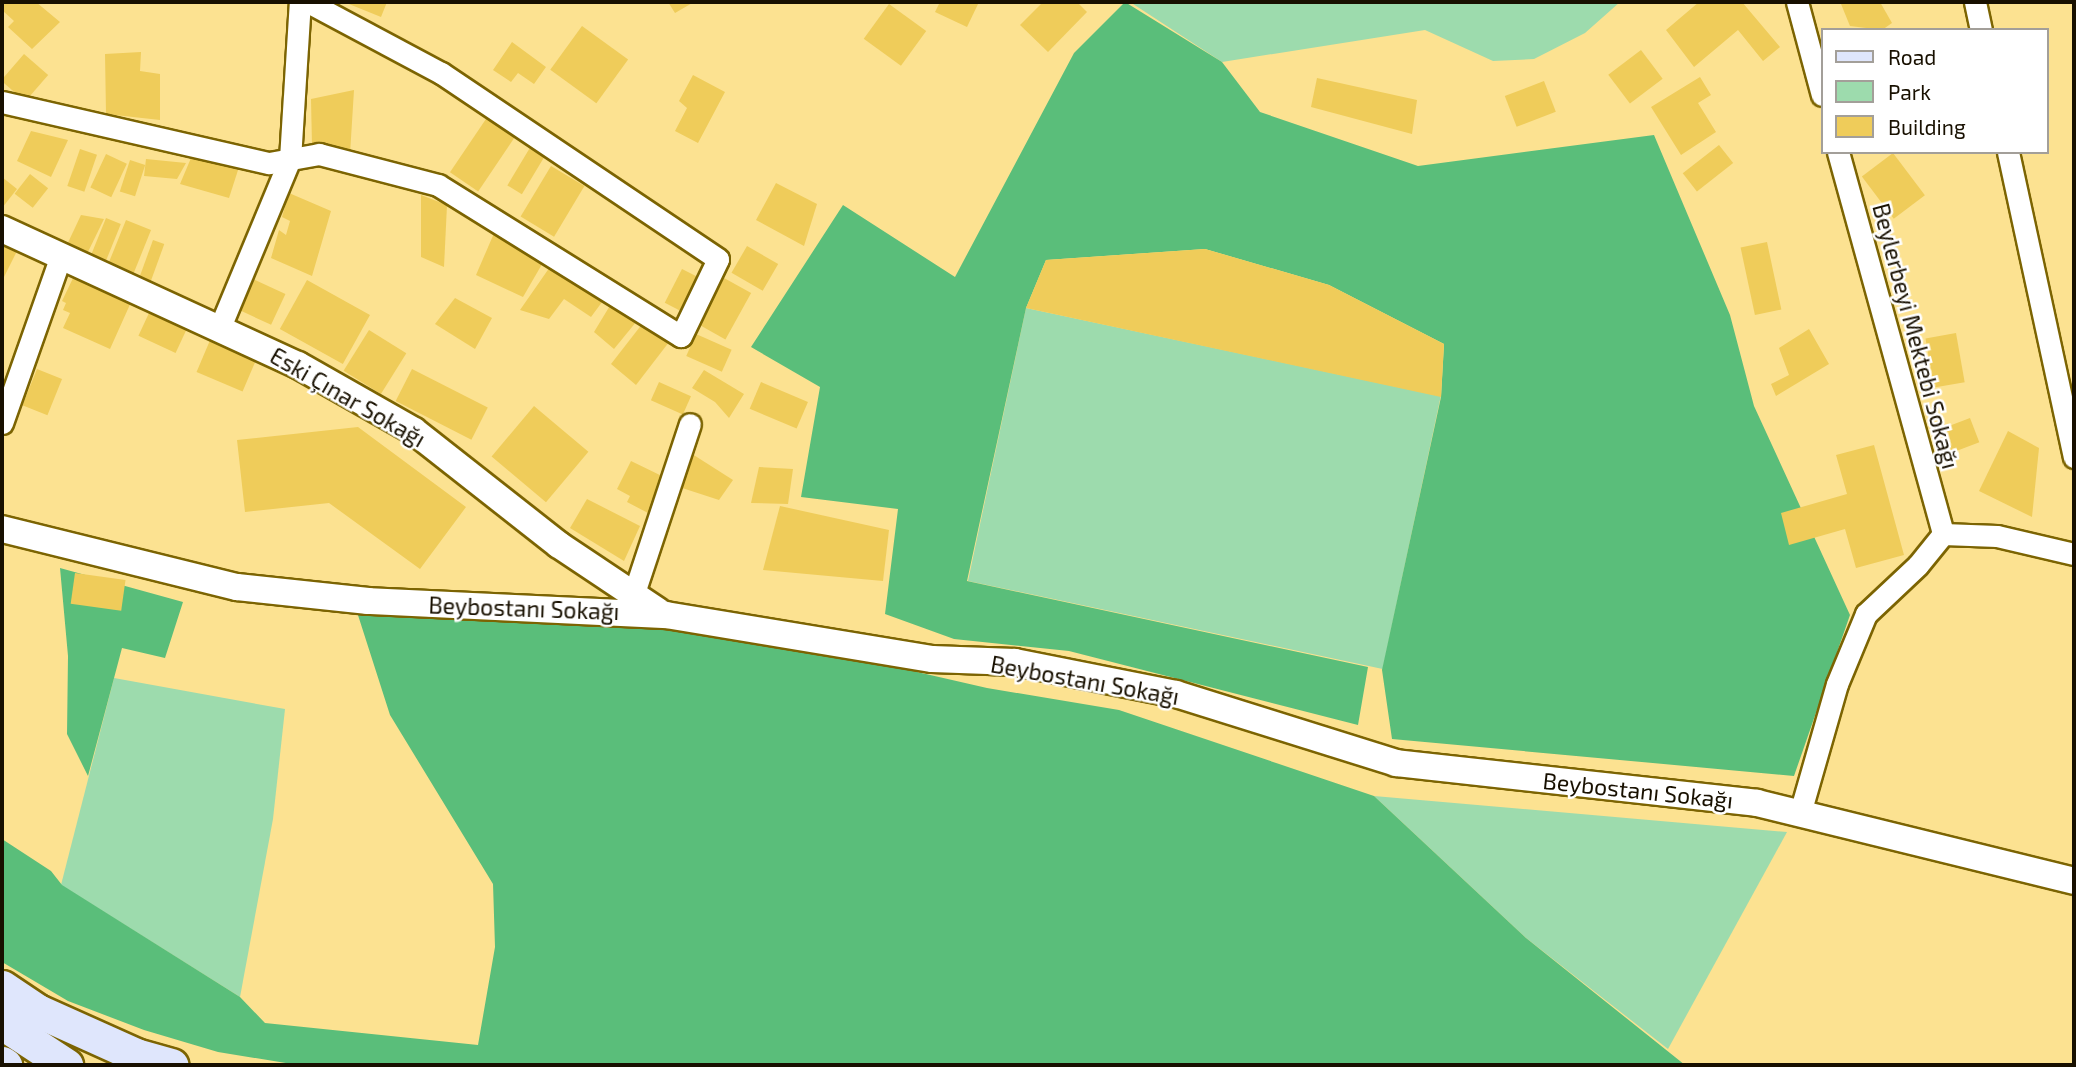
<!DOCTYPE html>
<html>
<head>
<meta charset="utf-8">
<style>
  body { margin:0 }
  #map { position:relative; width:2076px; height:1067px; overflow:hidden; background:#fce291; font-family:"Exo 2",sans-serif }
  div>[style] { position:absolute }
  [style*='--x'] { left:calc(var(--x)*1px); top:calc(var(--y)*1px); width:calc(var(--w)*1px); rotate:calc(var(--a)*1deg) }
  .green>* { inset:0; background:#9ddbad; transform-origin:0 0 }
  .forest>* { inset:0; background:#5abe7a }
  .building>* { inset:0; background:#efcc5a; transform-origin:0 0 }
  .roads { filter:drop-shadow(2px 0 #7c6402) drop-shadow(-2px 0 #7c6402) drop-shadow(0 2px #7c6402) drop-shadow(0 -2px #7c6402) }
  .minor>* { height:21px; margin:-10.5px; padding:0 10.5px; transform-origin:10.5px; border-radius:10.5px; background:#fff }
  .tertiary>* { height:26px; margin:-13px; padding:0 13px; transform-origin:13px; border-radius:13px; background:#fff }
  .primary>* { height:33px; margin:-16.5px; padding:0 16.5px; transform-origin:16.5px; border-radius:16.5px; background:#dfe6fc }
  span { translate:-50% -50%; white-space:nowrap; text-align:center; line-height:1.15; -webkit-text-stroke:5px #fff; paint-order:stroke }
  .street-label { font-size:23px; color:#181000 }
  .frame { position:absolute; inset:0; border:4px solid #181000; pointer-events:none }
  .legend { position:absolute; left:1821px; top:28px; width:228px; height:126px; box-sizing:border-box; background:#fff; border:2px solid #a39f99; margin:0; padding:9px 12px; list-style:none; font-size:21px; color:#181000 }
  .legend li { display:flex; align-items:center; gap:14px; height:35px }
  .legend b { width:35px; border:2px solid #a39f99 }
</style>
</head>
<body>
<div id="map">
  <div class="green">
    <i style="clip-path:polygon(1130px 2px,1620px 2px,1585px 33px,1534px 59px,1493px 61px,1425px 30px,1222px 62px)"></i>
    <i style="left:1026px;top:308px;width:424px;height:279px;rotate:12deg"></i>
    <i style="clip-path:polygon(114px 678px,285px 709px,273px 819px,240px 997px,61px 885px)"></i>
    <i style="clip-path:polygon(1374px 796px,1787px 832px,1668px 1049px,1526px 938px)"></i>
  </div>
  <div class="forest">
    <i style="clip-path:polygon(1125px 2px,1222px 62px,1260px 112px,1418px 166px,1654px 135px,1730px 315px,1754px 406px,1850px 615px,1794px 776px,1392px 739px,1382px 670px,1441px 397px,1444px 344px,1329px 285px,1205px 249px,1046px 260px,1026px 308px,967px 581px,1368px 667px,1358px 725px,1069px 651px,954px 639px,885px 614px,898px 509px,801px 497px,820px 387px,751px 347px,843px 205px,955px 277px,1074px 53px)"></i>
    <i style="clip-path:polygon(60px 568px,183px 602px,165px 658px,122px 648px,88px 776px,67px 734px,68px 656px)"></i>
    <i style="clip-path:polygon(357px 612px,725px 628px,987px 688px,1119px 710px,1374px 796px,1526px 938px,1685px 1065px,298px 1065px,218px 1052px,144px 1030px,68px 1001px,2px 962px,2px 839px,51px 871px,62px 885px,240px 997px,265px 1023px,478px 1045px,495px 947px,493px 884px,390px 715px)"></i>
  </div>
  <div class="building">
    <i style="clip-path:polygon(4px 2px,36px 2px,60px 22px,32px 49px,8px 27px,14px 21px,2px 10px)"></i>
    <i style="clip-path:polygon(344px 2px,387px 2px,381px 17px)"></i>
    <i style="clip-path:polygon(668px 2px,694px 2px,675px 13px)"></i>
    <i style="clip-path:polygon(940px 2px,979px 2px,967px 27px,935px 12px)"></i>
    <i style="clip-path:polygon(1043px 2px,1077px 2px,1087px 12px,1048px 52px,1020px 25px)"></i>
    <i style="clip-path:polygon(1699px 2px,1742px 2px,1780px 47px,1763px 61px,1738px 30px,1694px 67px,1666px 30px)"></i>
    <i style="clip-path:polygon(1846px 2px,1880px 2px,1892px 23px,1882px 30px,1850px 26px,1841px 4px)"></i>
    <i style="left:889px;top:4px;width:46px;height:43px;rotate:36deg"></i>
    <i style="left:582px;top:26px;width:57px;height:54px;rotate:36deg"></i>
    <i style="clip-path:polygon(512px 42px,546px 67px,534px 84px,518px 73px,511px 82px,493px 70px)"></i>
    <i style="left:1641px;top:50px;width:36px;height:41px;rotate:53deg"></i>
    <i style="clip-path:polygon(141px 52px,140px 71px,160px 74px,160px 120px,106px 114px,105px 54px)"></i>
    <i style="left:24px;top:54px;width:32px;height:35px;rotate:41deg"></i>
    <i style="clip-path:polygon(693px 75px,725px 92px,698px 143px,675px 131px,687px 108px,679px 101px)"></i>
    <i style="clip-path:polygon(1700px 77px,1711px 95px,1698px 103px,1716px 132px,1681px 155px,1651px 107px)"></i>
    <i style="clip-path:polygon(1317px 78px,1417px 100px,1412px 134px,1311px 107px)"></i>
    <i style="left:1544px;top:81px;width:33px;height:42px;rotate:69deg"></i>
    <i style="clip-path:polygon(354px 90px,350px 154px,312px 146px,311px 99px)"></i>
    <i style="left:488px;top:116px;width:34px;height:68px;rotate:34deg"></i>
    <i style="clip-path:polygon(31px 131px,68px 140px,51px 177px,17px 161px)"></i>
    <i style="left:1719px;top:145px;width:23px;height:46px;rotate:52deg"></i>
    <i style="left:531px;top:146px;width:17px;height:46px;rotate:31deg"></i>
    <i style="left:80px;top:149px;width:18px;height:39px;rotate:19deg"></i>
    <i style="left:1893px;top:153px;width:53px;height:39px;rotate:53deg"></i>
    <i style="left:106px;top:154px;width:23px;height:37px;rotate:25deg"></i>
    <i style="clip-path:polygon(191px 158px,239px 167px,229px 198px,180px 184px)"></i>
    <i style="clip-path:polygon(146px 159px,186px 163px,177px 179px,144px 176px)"></i>
    <i style="left:130px;top:160px;width:16px;height:33px;rotate:18deg"></i>
    <i style="left:551px;top:166px;width:39px;height:59px;rotate:31deg"></i>
    <i style="left:30px;top:174px;width:23px;height:25px;rotate:38deg"></i>
    <i style="clip-path:polygon(2px 177px,17px 189px,2px 208px)"></i>
    <i style="clip-path:polygon(776px 183px,817px 204px,804px 246px,756px 220px)"></i>
    <i style="clip-path:polygon(289px 193px,331px 211px,312px 276px,271px 258px,279px 230px,286px 235px,290px 221px,282px 217px)"></i>
    <i style="clip-path:polygon(421px 195px,447px 205px,444px 267px,421px 257px)"></i>
    <i style="clip-path:polygon(81px 215px,104px 219px,85px 258px,65px 249px)"></i>
    <i style="left:106px;top:218px;width:16px;height:43px;rotate:22deg"></i>
    <i style="left:126px;top:220px;width:27px;height:51px;rotate:22deg"></i>
    <i style="clip-path:polygon(495px 231px,545px 259px,523px 297px,476px 275px)"></i>
    <i style="clip-path:polygon(2px 233px,21px 243px,2px 281px)"></i>
    <i style="left:153px;top:240px;width:12px;height:43px;rotate:20deg"></i>
    <i style="left:1767px;top:242px;width:69px;height:27px;rotate:78deg"></i>
    <i style="left:747px;top:246px;width:36px;height:31px;rotate:30deg"></i>
    <i style="clip-path:polygon(1205px 249px,1329px 285px,1444px 344px,1441px 397px,1026px 308px,1046px 260px)"></i>
    <i style="clip-path:polygon(552px 264px,605px 298px,591px 317px,564px 299px,549px 319px,520px 310px)"></i>
    <i style="left:682px;top:269px;width:25px;height:38px;rotate:27deg"></i>
    <i style="clip-path:polygon(75px 274px,132px 300px,110px 349px,63px 328px,70px 313px,63px 310px,66px 303px,62px 301px)"></i>
    <i style="left:251px;top:278px;width:38px;height:34px;rotate:25deg"></i>
    <i style="left:724px;top:278px;width:31px;height:53px;rotate:29deg"></i>
    <i style="left:307px;top:280px;width:72px;height:56px;rotate:29deg"></i>
    <i style="clip-path:polygon(455px 298px,492px 318px,475px 349px,435px 324px)"></i>
    <i style="clip-path:polygon(614px 299px,641px 316px,614px 349px,594px 332px)"></i>
    <i style="left:149px;top:313px;width:41px;height:25px;rotate:25deg"></i>
    <i style="clip-path:polygon(646px 319px,676px 333px,636px 385px,611px 364px)"></i>
    <i style="clip-path:polygon(1809px 329px,1829px 364px,1776px 396px,1771px 384px,1789px 375px,1779px 348px)"></i>
    <i style="left:369px;top:330px;width:44px;height:48px;rotate:32deg"></i>
    <i style="left:1956px;top:333px;width:50px;height:31px;rotate:80deg"></i>
    <i style="left:696px;top:334px;width:39px;height:24px;rotate:24deg"></i>
    <i style="left:211px;top:338px;width:50px;height:37px;rotate:23deg"></i>
    <i style="left:37px;top:369px;width:27px;height:39px;rotate:22deg"></i>
    <i style="left:412px;top:369px;width:85px;height:36px;rotate:27deg"></i>
    <i style="clip-path:polygon(704px 370px,744px 394px,729px 418px,715px 402px,692px 388px)"></i>
    <i style="left:659px;top:382px;width:35px;height:20px;rotate:24deg"></i>
    <i style="left:761px;top:382px;width:51px;height:29px;rotate:23deg"></i>
    <i style="left:534px;top:406px;width:71px;height:66px;rotate:40deg"></i>
    <i style="left:1970px;top:418px;width:26px;height:33px;rotate:69deg"></i>
    <i style="clip-path:polygon(358px 427px,466px 507px,420px 569px,329px 503px,245px 512px,237px 440px)"></i>
    <i style="clip-path:polygon(2008px 431px,2039px 448px,2032px 517px,1979px 491px)"></i>
    <i style="clip-path:polygon(1874px 445px,1904px 555px,1856px 568px,1845px 529px,1789px 545px,1781px 513px,1847px 494px,1836px 455px)"></i>
    <i style="clip-path:polygon(689px 452px,733px 480px,719px 500px,673px 485px)"></i>
    <i style="clip-path:polygon(631px 461px,666px 478px,648px 513px,627px 502px,630px 496px,617px 489px)"></i>
    <i style="clip-path:polygon(759px 467px,793px 469px,788px 504px,751px 503px)"></i>
    <i style="clip-path:polygon(587px 499px,640px 526px,624px 561px,570px 528px)"></i>
    <i style="clip-path:polygon(780px 506px,889px 530px,883px 581px,763px 570px)"></i>
    <i style="left:75px;top:573px;width:51px;height:31px;rotate:8deg"></i>
  </div>
  <div class="roads">
    <div class="minor">
      <i style="--x:1797;--y:2;--w:96;--a:75"></i>
      <i style="--x:1975;--y:2;--w:29;--a:78"></i>
      <i style="--x:2;--y:102;--w:274;--a:12.9"></i>
      <i style="--x:269;--y:163;--w:51;--a:-10.2"></i>
      <i style="--x:319;--y:154;--w:123;--a:14.6"></i>
      <i style="--x:438;--y:185;--w:286;--a:31.9"></i>
      <i style="--x:681;--y:336;--w:85;--a:-64.3"></i>
      <i style="--x:718;--y:259;--w:334;--a:-146.1"></i>
      <i style="--x:441;--y:73;--w:151;--a:-151.9"></i>
      <i style="--x:1838;--y:152;--w:396;--a:74.6"></i>
      <i style="--x:2008;--y:152;--w:312;--a:77.8"></i>
      <i style="--x:220;--y:327;--w:182;--a:-67.4"></i>
      <i style="--x:290;--y:159;--w:157;--a:-86.4"></i>
      <i style="--x:2;--y:423;--w:175;--a:-70.6"></i>
      <i style="--x:1943;--y:534;--w:54;--a:2.1"></i>
      <i style="--x:1997;--y:536;--w:79;--a:13.2"></i>
      <i style="--x:633;--y:596;--w:181;--a:-71.7"></i>
      <i style="--x:1800;--y:813;--w:134;--a:-74"></i>
      <i style="--x:1837;--y:684;--w:76;--a:-67.5"></i>
      <i style="--x:1866;--y:614;--w:71;--a:-43.3"></i>
      <i style="--x:1918;--y:565;--w:40;--a:-51"></i>
    </div>
    <div class="tertiary">
      <i style="--x:2;--y:229;--w:326;--a:24.7"></i>
      <i style="--x:298;--y:365;--w:133;--a:29.6"></i>
      <i style="--x:414;--y:431;--w:184;--a:38.2"></i>
      <i style="--x:559;--y:545;--w:119;--a:33.7"></i>
      <i style="--x:2;--y:529;--w:242;--a:13.9"></i>
      <i style="--x:237;--y:587;--w:132;--a:6.1"></i>
      <i style="--x:368;--y:601;--w:298;--a:2.7"></i>
      <i style="--x:666;--y:615;--w:270;--a:9.4"></i>
      <i style="--x:932;--y:659;--w:83;--a:2.1"></i>
      <i style="--x:1015;--y:662;--w:164;--a:11.2"></i>
      <i style="--x:1176;--y:694;--w:231;--a:17.4"></i>
      <i style="--x:1396;--y:763;--w:363;--a:6.3"></i>
      <i style="--x:1757;--y:803;--w:326;--a:13.8"></i>
    </div>
    <div class="primary">
      <i style="--x:2;--y:987;--w:43;--a:33.7"></i>
      <i style="--x:38;--y:1011;--w:107;--a:24.2"></i>
      <i style="--x:136;--y:1055;--w:37;--a:16"></i>
      <i style="--x:2;--y:1023;--w:77;--a:33.3"></i>
      <i style="--x:2;--y:1063;--w:4;--a:34"></i>
    </div>
  </div>
  <div class="street-label">
    <span style="left:1916px;top:336px;rotate:75deg">Beylerbeyi Mektebi Sokağı</span>
    <span style="left:348px;top:397px;rotate:30deg">Eski Çınar Sokağı</span>
    <span style="left:524px;top:608px;rotate:2deg">Beybostanı Sokağı</span>
    <span style="left:1085px;top:680px;rotate:10deg">Beybostanı Sokağı</span>
    <span style="left:1638px;top:790px;rotate:6deg">Beybostanı Sokağı</span>
  </div>
  <div class="frame"></div>
  <ul class="legend">
  <li><b style="height:9px;background:#dfe6fc"></b>Road</li>
  <li><b style="height:19px;background:#9ddbad"></b>Park</li>
  <li><b style="height:19px;background:#efcc5a"></b>Building</li>
  </ul>
</div>
</body>
</html>
